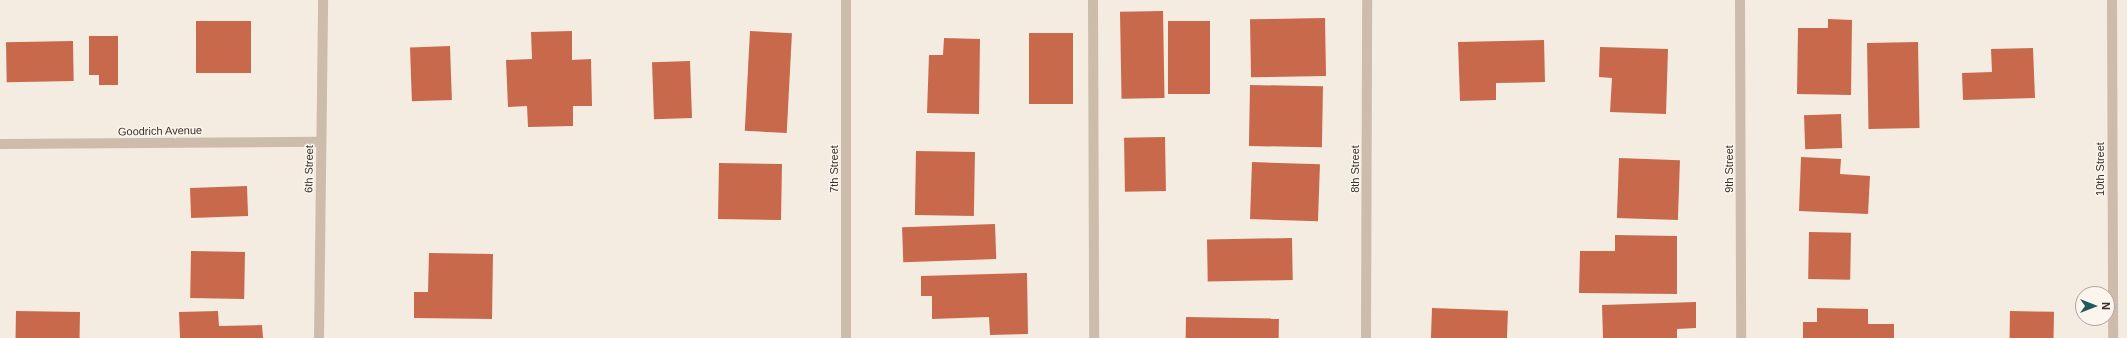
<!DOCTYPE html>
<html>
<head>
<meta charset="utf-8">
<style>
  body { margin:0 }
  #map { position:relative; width:2127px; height:338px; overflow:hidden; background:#f4ebe1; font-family:Arial,sans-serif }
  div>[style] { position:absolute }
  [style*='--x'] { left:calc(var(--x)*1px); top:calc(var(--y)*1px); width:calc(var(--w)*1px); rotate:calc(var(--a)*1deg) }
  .building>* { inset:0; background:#c8694b; transform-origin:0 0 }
  .service>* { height:10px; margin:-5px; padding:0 5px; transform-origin:5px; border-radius:5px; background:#cdbbac }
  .minor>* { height:10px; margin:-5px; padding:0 5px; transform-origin:5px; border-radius:5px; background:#cdbbac }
  .tertiary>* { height:10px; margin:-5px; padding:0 5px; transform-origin:5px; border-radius:5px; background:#cdbbac }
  span { translate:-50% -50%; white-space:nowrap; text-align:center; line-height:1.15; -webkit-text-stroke:3px #fbf5ee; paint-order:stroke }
  .street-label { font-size:11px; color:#3b302b }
  .north { position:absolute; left:2075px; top:286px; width:40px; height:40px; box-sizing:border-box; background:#fbf5ee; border:1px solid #aea6a0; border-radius:50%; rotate:90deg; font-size:11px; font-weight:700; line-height:16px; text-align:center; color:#3b302b }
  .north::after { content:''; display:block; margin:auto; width:14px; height:18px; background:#1f5a5e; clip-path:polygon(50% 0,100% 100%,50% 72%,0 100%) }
</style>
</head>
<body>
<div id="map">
  <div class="building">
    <i style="left:1163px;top:11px;width:87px;height:43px;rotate:89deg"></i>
    <i style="left:1325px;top:18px;width:58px;height:75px;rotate:89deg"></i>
    <i style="clip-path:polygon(1828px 19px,1852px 20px,1851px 95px,1797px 94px,1798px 28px,1828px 28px)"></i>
    <i style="left:196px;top:21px;width:55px;height:52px"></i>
    <i style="left:1168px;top:21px;width:42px;height:73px"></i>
    <i style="clip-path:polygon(572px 31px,572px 60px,591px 59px,592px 106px,573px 106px,573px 126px,528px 127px,527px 106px,508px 107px,506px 60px,532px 59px,531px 32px)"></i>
    <i style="left:750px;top:31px;width:42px;height:100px;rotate:3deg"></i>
    <i style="left:1029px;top:33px;width:44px;height:71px"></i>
    <i style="clip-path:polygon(89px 36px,118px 36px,118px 85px,99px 85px,99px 75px,89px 75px)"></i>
    <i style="clip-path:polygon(944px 38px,980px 39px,979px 114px,927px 113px,929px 55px,943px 55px)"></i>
    <i style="clip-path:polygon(1544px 40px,1545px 82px,1496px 83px,1496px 100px,1460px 101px,1458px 42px)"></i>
    <i style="left:73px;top:41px;width:40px;height:67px;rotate:89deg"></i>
    <i style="left:1918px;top:42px;width:86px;height:51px;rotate:89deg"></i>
    <i style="left:450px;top:46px;width:54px;height:40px;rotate:88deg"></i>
    <i style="clip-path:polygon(1600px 47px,1668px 49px,1666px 114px,1610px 112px,1612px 78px,1599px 77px)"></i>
    <i style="clip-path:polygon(2033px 48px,2035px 98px,1963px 100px,1962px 73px,1992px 72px,1991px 49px)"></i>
    <i style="left:690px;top:61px;width:57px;height:38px;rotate:88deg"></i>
    <i style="left:1250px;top:85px;width:73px;height:61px;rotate:1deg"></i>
    <i style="left:1841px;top:114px;width:34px;height:37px;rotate:88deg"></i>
    <i style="left:1165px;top:137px;width:54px;height:41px;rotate:89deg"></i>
    <i style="left:916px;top:151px;width:59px;height:64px;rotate:1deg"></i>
    <i style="clip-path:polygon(1801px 157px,1841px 159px,1840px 174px,1870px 176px,1868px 214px,1799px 211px)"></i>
    <i style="left:1619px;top:158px;width:61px;height:60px;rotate:2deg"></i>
    <i style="left:1252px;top:162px;width:68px;height:57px;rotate:2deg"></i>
    <i style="left:719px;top:163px;width:63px;height:56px;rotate:1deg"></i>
    <i style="left:247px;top:186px;width:30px;height:57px;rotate:88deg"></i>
    <i style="left:995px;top:224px;width:35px;height:93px;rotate:88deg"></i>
    <i style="left:1809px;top:232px;width:42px;height:47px;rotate:1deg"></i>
    <i style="clip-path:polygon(1615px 235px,1677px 236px,1677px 294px,1579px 293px,1580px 251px,1615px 251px)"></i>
    <i style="left:1292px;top:238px;width:42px;height:85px;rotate:89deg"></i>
    <i style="left:191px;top:251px;width:54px;height:47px;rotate:1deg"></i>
    <i style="clip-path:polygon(429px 253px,493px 254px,492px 319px,414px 318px,414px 292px,428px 292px)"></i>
    <i style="clip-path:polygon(1027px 273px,1028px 334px,990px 335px,989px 317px,932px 319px,932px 296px,921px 296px,921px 276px)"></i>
    <i style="clip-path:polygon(1696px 302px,1696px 328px,1677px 329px,1677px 338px,1603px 338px,1602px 305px)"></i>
    <i style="left:1432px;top:308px;width:76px;height:30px;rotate:2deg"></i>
    <i style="clip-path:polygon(1817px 308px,1868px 309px,1868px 324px,1894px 324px,1894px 338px,1803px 338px,1803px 322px,1817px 322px)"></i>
    <i style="left:16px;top:311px;width:64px;height:27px;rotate:1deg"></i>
    <i style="clip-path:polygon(218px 311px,219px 326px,262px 325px,263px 338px,180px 338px,179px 312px)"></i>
    <i style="left:2010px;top:311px;width:44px;height:27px;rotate:1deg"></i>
    <i style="left:1186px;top:317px;width:93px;height:21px;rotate:1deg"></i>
  </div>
  <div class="service">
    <i style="--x:1093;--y:0;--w:338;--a:89.8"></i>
  </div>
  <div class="minor">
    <i style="--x:846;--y:0;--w:338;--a:90"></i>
    <i style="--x:1740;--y:0;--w:338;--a:89.8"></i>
    <i style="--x:0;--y:144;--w:321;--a:-0.4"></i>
    <i style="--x:1366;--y:338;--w:338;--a:-89.8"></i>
  </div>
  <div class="tertiary">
    <i style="--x:2112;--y:0;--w:338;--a:89.8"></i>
    <i style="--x:319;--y:338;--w:338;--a:-89.3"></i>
  </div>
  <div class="street-label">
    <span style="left:160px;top:131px;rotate:-1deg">Goodrich Avenue</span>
    <span style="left:309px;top:169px;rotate:-89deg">6th Street</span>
    <span style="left:834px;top:169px;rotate:-90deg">7th Street</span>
    <span style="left:1355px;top:169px;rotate:-90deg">8th Street</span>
    <span style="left:1729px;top:169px;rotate:-90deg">9th Street</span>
    <span style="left:2100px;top:169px;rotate:-90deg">10th Street</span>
  </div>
  <div class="north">N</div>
</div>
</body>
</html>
